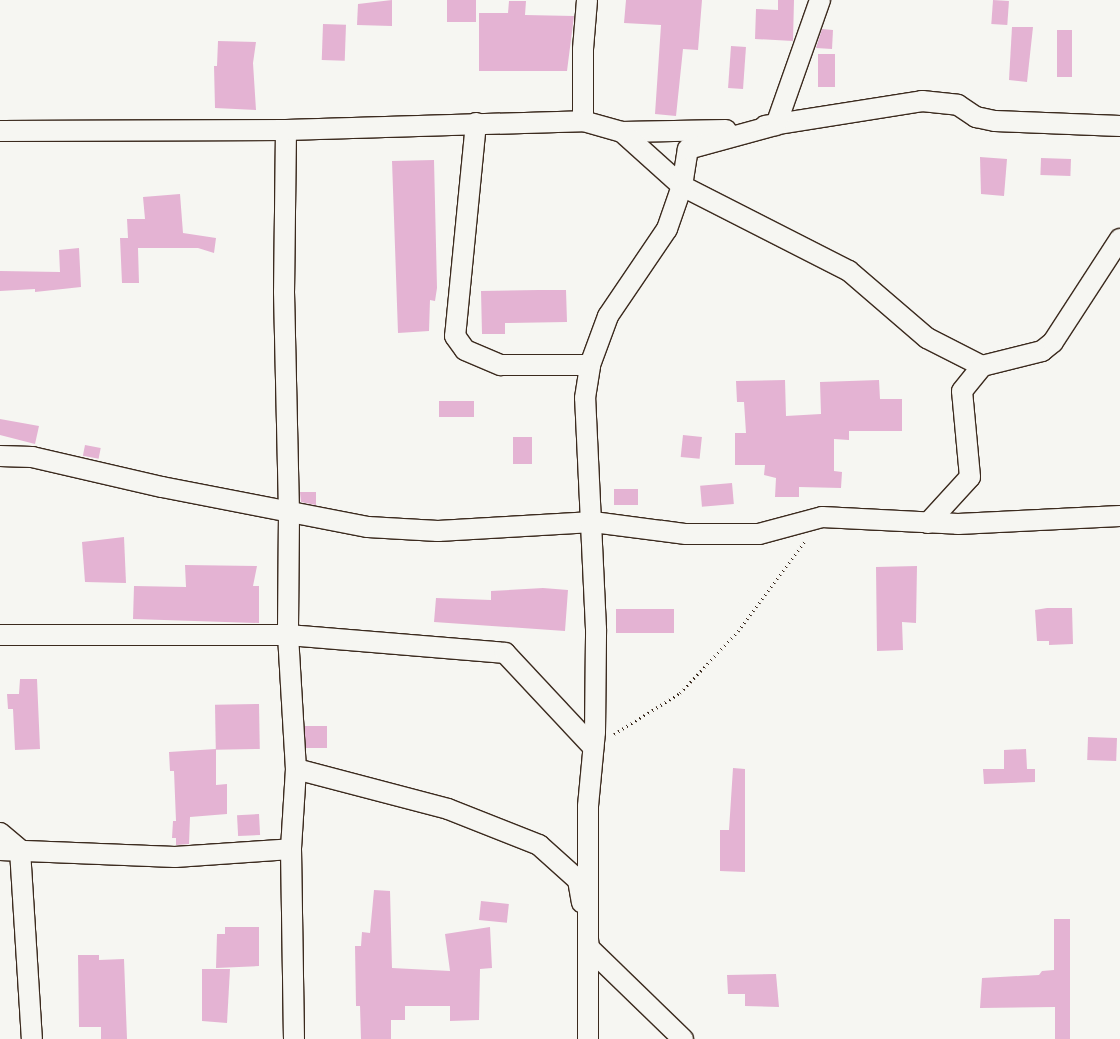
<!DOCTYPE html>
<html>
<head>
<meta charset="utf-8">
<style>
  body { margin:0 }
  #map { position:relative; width:1120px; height:1039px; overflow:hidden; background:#f6f6f2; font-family:Dekko,sans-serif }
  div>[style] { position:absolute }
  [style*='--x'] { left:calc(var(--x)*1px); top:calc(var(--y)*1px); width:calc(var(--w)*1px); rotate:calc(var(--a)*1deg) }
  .building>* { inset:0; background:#e4b3d3; transform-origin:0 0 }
  .path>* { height:3px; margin-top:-1.5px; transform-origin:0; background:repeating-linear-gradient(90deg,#3b2a1e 0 1px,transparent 0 5px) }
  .roads { filter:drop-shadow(1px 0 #3b2a1e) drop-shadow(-1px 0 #3b2a1e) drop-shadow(0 1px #3b2a1e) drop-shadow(0 -1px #3b2a1e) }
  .street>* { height:20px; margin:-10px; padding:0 10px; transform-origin:10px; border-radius:10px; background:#f6f6f2 }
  span { translate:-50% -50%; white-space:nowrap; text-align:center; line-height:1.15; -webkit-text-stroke:4px #f6f6f2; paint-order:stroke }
</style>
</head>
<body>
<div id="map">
  <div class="building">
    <i style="clip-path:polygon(392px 0,392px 26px,357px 25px,358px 4px)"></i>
    <i style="left:447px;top:0;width:29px;height:22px"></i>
    <i style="clip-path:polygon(626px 0,702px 0,698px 50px,683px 49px,676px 116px,655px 114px,661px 25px,624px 23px)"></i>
    <i style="clip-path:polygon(778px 0,794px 0,793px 41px,755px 39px,756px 9px,778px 10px)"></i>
    <i style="left:993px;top:0;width:16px;height:24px;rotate:4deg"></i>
    <i style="clip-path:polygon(509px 1px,526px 1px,525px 15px,574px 16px,567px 71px,479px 71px,479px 13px,508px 13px)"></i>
    <i style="left:323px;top:24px;width:23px;height:36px;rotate:2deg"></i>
    <i style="clip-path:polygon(1012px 27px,1033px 27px,1027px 82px,1009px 80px)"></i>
    <i style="clip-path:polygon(822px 29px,833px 30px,832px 49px,816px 48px)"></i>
    <i style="left:1057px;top:30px;width:15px;height:47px"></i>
    <i style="clip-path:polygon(218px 41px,256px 42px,253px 63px,256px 110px,215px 108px,214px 66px,217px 66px)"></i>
    <i style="left:731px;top:46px;width:15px;height:42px;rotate:4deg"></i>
    <i style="left:818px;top:54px;width:17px;height:33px"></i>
    <i style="clip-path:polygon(980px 157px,1007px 159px,1004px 196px,981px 194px)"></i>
    <i style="left:1041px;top:158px;width:30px;height:17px;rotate:2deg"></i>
    <i style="clip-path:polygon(434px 160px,437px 288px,435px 301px,430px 300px,429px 331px,398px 333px,392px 161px)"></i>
    <i style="clip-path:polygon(180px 194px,183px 233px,216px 238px,214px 253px,198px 248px,138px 248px,139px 283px,122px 283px,120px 238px,128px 238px,127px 219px,145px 219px,143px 197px)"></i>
    <i style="clip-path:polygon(79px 248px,81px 287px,35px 292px,35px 289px,0 291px,0 271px,60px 272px,59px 250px)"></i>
    <i style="clip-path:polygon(539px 290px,566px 290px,567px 322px,505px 323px,505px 334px,482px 334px,481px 291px)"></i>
    <i style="clip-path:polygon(785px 380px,786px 416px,821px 414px,820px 382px,879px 380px,880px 399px,902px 399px,902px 431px,849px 431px,849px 440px,834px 439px,834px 471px,842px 472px,841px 488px,799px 487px,799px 497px,775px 497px,776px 478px,764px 475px,765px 465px,735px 465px,735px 433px,746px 433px,744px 402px,737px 402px,736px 381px)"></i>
    <i style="left:474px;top:401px;width:16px;height:35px;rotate:90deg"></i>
    <i style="clip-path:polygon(0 419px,39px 426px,35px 444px,0 435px)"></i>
    <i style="left:683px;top:435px;width:19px;height:22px;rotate:6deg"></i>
    <i style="left:513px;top:437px;width:19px;height:27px"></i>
    <i style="left:85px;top:445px;width:16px;height:11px;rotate:11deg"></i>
    <i style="left:732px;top:483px;width:21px;height:32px;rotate:85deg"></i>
    <i style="left:614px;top:489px;width:24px;height:16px"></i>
    <i style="clip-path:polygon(300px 492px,316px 492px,316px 505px,301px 502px)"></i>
    <i style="clip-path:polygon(124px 537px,126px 583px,85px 582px,82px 542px)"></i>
    <i style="clip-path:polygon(185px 565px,257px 566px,253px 586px,259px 586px,259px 623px,133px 619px,134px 586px,186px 587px)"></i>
    <i style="clip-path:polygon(917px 566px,916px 623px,902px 622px,903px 650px,877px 651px,876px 567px)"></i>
    <i style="clip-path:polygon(543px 588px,568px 590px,565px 631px,434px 622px,436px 598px,491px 600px,491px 591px)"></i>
    <i style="clip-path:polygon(1047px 608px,1072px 608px,1073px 644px,1049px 645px,1049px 641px,1037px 641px,1035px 610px)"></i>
    <i style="left:616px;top:609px;width:58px;height:24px"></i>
    <i style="clip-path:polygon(20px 679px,37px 679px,40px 749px,15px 750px,13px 709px,8px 709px,7px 694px,19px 694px)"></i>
    <i style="left:259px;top:704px;width:45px;height:44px;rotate:89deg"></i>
    <i style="left:305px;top:726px;width:22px;height:22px"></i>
    <i style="left:1088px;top:737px;width:29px;height:23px;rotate:2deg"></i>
    <i style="clip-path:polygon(216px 749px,216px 785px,227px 784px,227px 814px,190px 817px,189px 844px,176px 845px,176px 838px,172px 838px,173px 821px,176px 821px,174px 771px,170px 771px,169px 752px)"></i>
    <i style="clip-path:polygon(1026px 749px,1027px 769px,1035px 769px,1035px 782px,984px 784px,983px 769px,1004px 769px,1004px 750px)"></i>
    <i style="clip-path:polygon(733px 768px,745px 769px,745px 872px,720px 871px,720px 830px,729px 830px)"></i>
    <i style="left:259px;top:814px;width:21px;height:22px;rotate:87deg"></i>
    <i style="clip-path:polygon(374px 890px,390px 891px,392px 968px,450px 971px,445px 934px,490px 927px,492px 968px,480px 969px,479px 1020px,450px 1021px,450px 1006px,405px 1006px,405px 1020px,391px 1020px,391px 1039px,361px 1039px,360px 1006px,356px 1006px,355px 946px,361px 946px,362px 932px,370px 933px)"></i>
    <i style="left:481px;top:901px;width:28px;height:19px;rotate:6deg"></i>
    <i style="clip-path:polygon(1054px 919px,1070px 919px,1070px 1039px,1055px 1039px,1055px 1007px,980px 1008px,982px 978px,1039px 975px,1042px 971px,1054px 970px)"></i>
    <i style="clip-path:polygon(225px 927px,259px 927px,259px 966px,216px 968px,217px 934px,225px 934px)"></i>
    <i style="clip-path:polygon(78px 955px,99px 955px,99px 960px,124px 959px,127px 1039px,101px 1039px,101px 1027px,79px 1027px)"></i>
    <i style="clip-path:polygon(202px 969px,230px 969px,227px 1023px,202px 1021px)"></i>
    <i style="clip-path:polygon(776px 974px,779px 1007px,745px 1006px,745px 994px,728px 994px,727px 975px)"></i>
  </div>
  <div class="path">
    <i style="--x:614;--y:734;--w:78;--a:-31.8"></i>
    <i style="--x:680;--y:693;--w:85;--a:-46.9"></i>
    <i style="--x:738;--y:631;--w:111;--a:-53.4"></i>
  </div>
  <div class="roads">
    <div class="street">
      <i style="--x:583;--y:121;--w:72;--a:-90"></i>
      <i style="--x:583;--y:49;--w:49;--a:-85.3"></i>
      <i style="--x:476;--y:123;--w:214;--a:95.6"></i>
      <i style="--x:455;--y:336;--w:17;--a:54"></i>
      <i style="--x:465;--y:350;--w:39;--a:23"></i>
      <i style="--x:501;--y:365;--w:89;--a:0"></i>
      <i style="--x:765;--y:126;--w:159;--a:-9"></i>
      <i style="--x:922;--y:101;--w:36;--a:6"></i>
      <i style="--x:958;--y:105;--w:22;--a:34"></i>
      <i style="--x:976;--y:117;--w:19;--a:12"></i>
      <i style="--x:995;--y:121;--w:125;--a:2.3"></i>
      <i style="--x:286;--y:130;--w:162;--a:90.7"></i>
      <i style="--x:284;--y:292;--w:221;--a:88.7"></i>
      <i style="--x:289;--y:513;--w:122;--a:90.5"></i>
      <i style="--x:288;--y:635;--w:134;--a:86.6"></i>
      <i style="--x:296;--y:769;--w:80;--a:93.6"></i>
      <i style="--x:291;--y:849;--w:190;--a:89.1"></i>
      <i style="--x:0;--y:131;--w:286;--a:-0.2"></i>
      <i style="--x:286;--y:130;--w:297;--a:-1.7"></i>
      <i style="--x:583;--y:121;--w:41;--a:15.8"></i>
      <i style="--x:622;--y:132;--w:104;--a:-1.1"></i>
      <i style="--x:622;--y:132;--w:81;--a:42"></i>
      <i style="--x:682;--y:186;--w:187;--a:27"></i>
      <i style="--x:849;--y:271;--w:103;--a:40.7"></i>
      <i style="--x:927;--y:338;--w:62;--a:27"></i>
      <i style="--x:0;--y:456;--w:32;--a:2"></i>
      <i style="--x:32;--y:457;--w:133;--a:13"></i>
      <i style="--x:162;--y:487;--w:210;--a:11"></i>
      <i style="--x:368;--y:527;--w:70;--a:3.3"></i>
      <i style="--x:438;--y:531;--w:155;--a:-3.3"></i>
      <i style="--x:593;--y:522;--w:94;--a:7.4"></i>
      <i style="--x:686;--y:534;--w:73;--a:0"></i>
      <i style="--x:759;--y:534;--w:65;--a:-15.1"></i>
      <i style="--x:822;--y:517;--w:136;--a:2.9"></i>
      <i style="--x:958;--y:524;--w:162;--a:-2.8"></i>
      <i style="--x:928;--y:523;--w:62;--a:-47.6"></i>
      <i style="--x:970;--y:477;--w:86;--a:-95.3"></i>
      <i style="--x:962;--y:391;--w:32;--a:-51"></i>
      <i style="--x:982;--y:366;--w:62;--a:-14"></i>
      <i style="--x:1042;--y:351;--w:14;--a:-39"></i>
      <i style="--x:1053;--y:342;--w:123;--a:-57"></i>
      <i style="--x:0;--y:635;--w:288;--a:0"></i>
      <i style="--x:288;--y:635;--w:218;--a:4.7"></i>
      <i style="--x:505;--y:653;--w:129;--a:46.9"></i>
      <i style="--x:296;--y:769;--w:157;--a:14.7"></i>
      <i style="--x:448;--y:809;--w:98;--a:21.6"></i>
      <i style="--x:539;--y:845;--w:52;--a:41.9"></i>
      <i style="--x:578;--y:880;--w:23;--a:80"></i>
      <i style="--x:0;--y:833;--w:26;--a:40"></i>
      <i style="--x:20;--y:850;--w:189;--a:86.4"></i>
      <i style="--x:0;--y:850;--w:175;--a:2.3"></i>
      <i style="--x:175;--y:857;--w:116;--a:-3.9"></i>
      <i style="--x:588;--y:939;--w:9;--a:84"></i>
      <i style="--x:589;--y:948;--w:131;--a:44.1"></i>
      <i style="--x:588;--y:1039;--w:233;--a:-90"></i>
      <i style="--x:588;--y:806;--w:74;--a:-84.6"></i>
      <i style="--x:595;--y:732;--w:103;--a:-89.4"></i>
      <i style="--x:596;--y:629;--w:231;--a:-92.7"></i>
      <i style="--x:585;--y:398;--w:33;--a:-81"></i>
      <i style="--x:590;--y:365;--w:52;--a:-69.8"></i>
      <i style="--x:608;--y:316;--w:105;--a:-55.9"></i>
      <i style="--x:667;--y:229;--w:46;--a:-70.8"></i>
      <i style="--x:682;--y:186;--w:37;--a:-81"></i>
      <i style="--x:688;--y:149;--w:91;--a:-15.3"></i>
      <i style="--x:776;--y:125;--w:133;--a:-70.6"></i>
    </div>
  </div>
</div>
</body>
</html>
